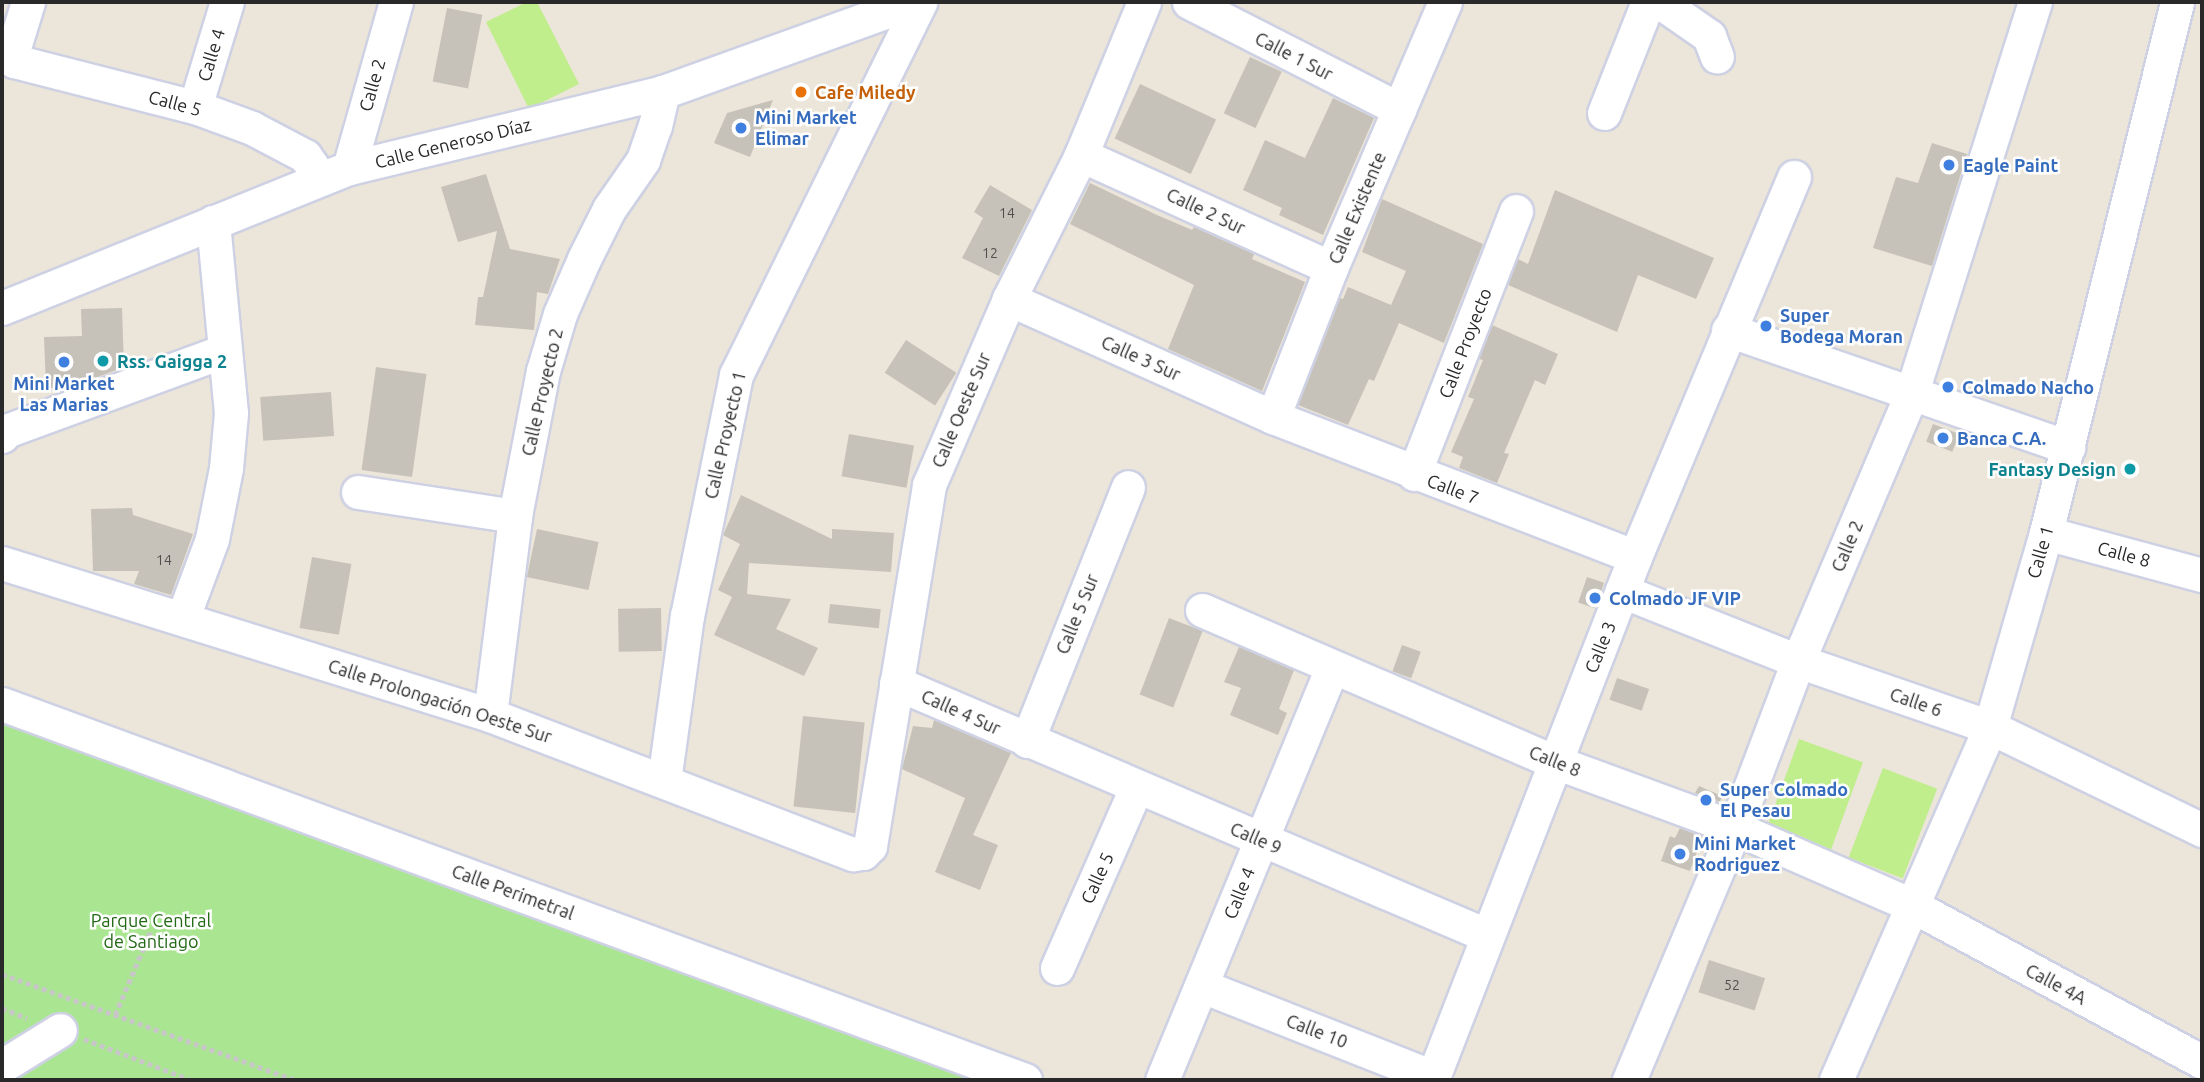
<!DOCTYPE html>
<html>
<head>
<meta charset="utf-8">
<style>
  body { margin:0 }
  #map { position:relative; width:2204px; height:1082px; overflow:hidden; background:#ece5d9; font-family:Ubuntu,sans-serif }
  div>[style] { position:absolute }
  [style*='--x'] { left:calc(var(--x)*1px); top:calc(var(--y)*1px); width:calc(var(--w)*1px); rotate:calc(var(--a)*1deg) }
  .green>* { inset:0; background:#aae692 }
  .pitch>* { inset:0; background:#c0ee8d; transform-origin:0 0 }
  .building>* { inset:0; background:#c7c2b9; transform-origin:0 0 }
  .path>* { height:4.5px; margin-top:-2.25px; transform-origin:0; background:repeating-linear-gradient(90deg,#c7c7c7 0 5px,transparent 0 8.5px) }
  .roads { filter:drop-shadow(2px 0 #ced1e3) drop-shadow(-2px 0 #ced1e3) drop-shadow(0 2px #ced1e3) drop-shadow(0 -2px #ced1e3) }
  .minor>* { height:33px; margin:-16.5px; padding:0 16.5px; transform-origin:16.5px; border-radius:16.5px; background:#fff }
  .dots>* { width:19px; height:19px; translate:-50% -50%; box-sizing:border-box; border:4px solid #fff; border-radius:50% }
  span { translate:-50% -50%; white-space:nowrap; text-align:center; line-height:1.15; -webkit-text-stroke:5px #fff; paint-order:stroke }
  .number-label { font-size:14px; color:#504f4d }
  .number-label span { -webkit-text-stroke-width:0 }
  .street-label { font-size:18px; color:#292929 }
  .food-label { font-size:18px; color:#c56008; font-weight:700 }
  .left { translate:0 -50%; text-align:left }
  .shop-label { font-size:18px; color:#366cbe; font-weight:700 }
  .culture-label { font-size:18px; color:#0d838f; font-weight:700 }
  .right { translate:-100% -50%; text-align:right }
  .park-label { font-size:18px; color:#226915 }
  .frame { position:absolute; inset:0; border:4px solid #292929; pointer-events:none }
</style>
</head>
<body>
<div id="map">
  <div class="green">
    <i style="clip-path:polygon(2px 718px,1001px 1080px,2px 1080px)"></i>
  </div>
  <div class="pitch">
    <i style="clip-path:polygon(527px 2px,537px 2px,579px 84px,529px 109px,486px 22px)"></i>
    <i style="left:1799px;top:739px;width:68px;height:96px;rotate:20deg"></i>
    <i style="left:1883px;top:768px;width:58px;height:96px;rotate:21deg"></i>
  </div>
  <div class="building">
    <i style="left:447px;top:8px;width:36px;height:75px;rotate:11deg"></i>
    <i style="left:1250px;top:57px;width:35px;height:62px;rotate:25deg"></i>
    <i style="left:1140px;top:84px;width:84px;height:60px;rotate:25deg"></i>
    <i style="clip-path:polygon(1333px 98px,1374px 118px,1323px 235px,1279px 215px,1282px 208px,1243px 190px,1265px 140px,1305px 158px)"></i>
    <i style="clip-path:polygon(773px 100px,750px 157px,714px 143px,727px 113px)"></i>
    <i style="clip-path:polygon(1932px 143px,1967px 154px,1932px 266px,1873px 248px,1896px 177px,1918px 183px)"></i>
    <i style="clip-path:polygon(486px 174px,510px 249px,560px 259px,548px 294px,537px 292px,534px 330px,475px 325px,478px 297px,483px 297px,497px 231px,458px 242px,441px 187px)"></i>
    <i style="clip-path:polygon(1090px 183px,1157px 215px,1192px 230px,1194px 227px,1254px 254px,1252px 259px,1305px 282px,1262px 391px,1168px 349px,1194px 285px,1070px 224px)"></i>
    <i style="clip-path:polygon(990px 185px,1032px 210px,999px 276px,962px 258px,983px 218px,974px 212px)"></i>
    <i style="clip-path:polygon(1555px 190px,1714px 258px,1696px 299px,1638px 275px,1617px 332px,1508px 285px,1518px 259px,1528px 264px)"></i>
    <i style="clip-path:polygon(1382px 199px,1483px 244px,1444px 343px,1399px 323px,1374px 381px,1369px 379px,1348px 425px,1298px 405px,1340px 298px,1343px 299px,1348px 287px,1391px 305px,1406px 271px,1362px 252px)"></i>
    <i style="clip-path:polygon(122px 308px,124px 367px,69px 388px,46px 388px,44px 337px,82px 336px,81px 309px)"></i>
    <i style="clip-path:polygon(1492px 325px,1558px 354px,1545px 385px,1535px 380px,1504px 453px,1509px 454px,1497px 483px,1459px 468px,1463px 457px,1451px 452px,1474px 399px,1468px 397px,1483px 360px,1479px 359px)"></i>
    <i style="left:906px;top:340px;width:60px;height:39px;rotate:33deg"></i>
    <i style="left:376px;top:367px;width:51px;height:104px;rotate:8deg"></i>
    <i style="left:331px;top:392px;width:44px;height:71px;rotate:86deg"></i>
    <i style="left:1933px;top:424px;width:28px;height:19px;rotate:21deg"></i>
    <i style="left:849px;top:434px;width:66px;height:43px;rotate:10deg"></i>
    <i style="clip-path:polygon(741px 495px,832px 539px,832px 529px,894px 533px,891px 572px,749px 563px,747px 594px,791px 599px,776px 629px,818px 648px,804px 676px,714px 635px,732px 597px,718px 590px,740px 544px,723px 535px)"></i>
    <i style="clip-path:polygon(132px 508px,133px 515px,193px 534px,171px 595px,134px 584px,139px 571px,93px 571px,91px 509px)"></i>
    <i style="left:537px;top:529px;width:63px;height:49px;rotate:12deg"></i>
    <i style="left:312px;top:557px;width:40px;height:72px;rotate:10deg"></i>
    <i style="left:1587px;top:577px;width:18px;height:27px;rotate:19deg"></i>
    <i style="left:830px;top:604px;width:51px;height:19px;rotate:6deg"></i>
    <i style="left:661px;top:608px;width:43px;height:43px;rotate:89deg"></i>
    <i style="left:1169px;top:618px;width:36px;height:82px;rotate:21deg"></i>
    <i style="left:1402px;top:645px;width:20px;height:28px;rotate:20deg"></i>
    <i style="clip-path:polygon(1239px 647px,1294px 670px,1279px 709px,1287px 713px,1278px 735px,1230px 715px,1241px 688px,1224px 682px)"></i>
    <i style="left:1617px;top:678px;width:34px;height:23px;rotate:19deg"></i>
    <i style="left:803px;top:716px;width:62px;height:91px;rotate:6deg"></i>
    <i style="clip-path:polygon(934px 720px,1011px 753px,973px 835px,998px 845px,980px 890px,935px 872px,965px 798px,902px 769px,913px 726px,932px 728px)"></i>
    <i style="clip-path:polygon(1699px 786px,1722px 796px,1720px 802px,1695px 793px)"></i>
    <i style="clip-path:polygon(1680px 828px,1702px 837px,1690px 871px,1661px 861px,1670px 836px,1675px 838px)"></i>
    <i style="left:1709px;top:960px;width:59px;height:34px;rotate:18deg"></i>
  </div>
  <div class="path">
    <i style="--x:2;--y:974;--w:312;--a:19.9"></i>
    <i style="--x:2;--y:1008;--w:27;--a:22"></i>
    <i style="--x:115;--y:1015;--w:92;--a:-67"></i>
    <i style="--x:84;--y:1039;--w:115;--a:21"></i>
  </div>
  <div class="roads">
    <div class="minor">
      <i style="--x:1189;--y:2;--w:236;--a:27"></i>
      <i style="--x:1660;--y:2;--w:60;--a:34.8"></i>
      <i style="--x:1709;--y:36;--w:22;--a:69"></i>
      <i style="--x:14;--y:61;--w:187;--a:14.3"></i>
      <i style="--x:195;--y:107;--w:61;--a:20.2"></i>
      <i style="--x:252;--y:128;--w:60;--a:27.8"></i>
      <i style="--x:305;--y:156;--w:12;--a:55"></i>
      <i style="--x:312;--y:166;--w:15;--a:74"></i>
      <i style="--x:14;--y:61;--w:7;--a:-106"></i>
      <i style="--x:12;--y:54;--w:54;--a:-72.9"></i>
      <i style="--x:195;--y:107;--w:110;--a:-73.1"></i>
      <i style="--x:1604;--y:113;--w:119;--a:-68.4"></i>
      <i style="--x:1081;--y:155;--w:274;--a:24.3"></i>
      <i style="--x:349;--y:168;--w:173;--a:-74.2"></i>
      <i style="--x:1009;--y:299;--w:289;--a:24.1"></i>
      <i style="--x:1273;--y:417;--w:388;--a:21.1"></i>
      <i style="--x:2;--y:308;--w:374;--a:-22"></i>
      <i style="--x:349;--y:168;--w:323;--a:-13.6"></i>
      <i style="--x:663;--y:92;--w:266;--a:-19.8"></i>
      <i style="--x:1728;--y:330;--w:360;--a:19"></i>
      <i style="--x:1273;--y:417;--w:160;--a:-68.7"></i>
      <i style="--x:1331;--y:268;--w:289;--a:-66.8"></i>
      <i style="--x:2;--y:436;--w:6;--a:-51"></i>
      <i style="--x:6;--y:431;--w:232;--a:-20.2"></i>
      <i style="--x:1414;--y:474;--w:282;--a:-68.8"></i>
      <i style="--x:358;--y:492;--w:159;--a:8.7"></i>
      <i style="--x:2046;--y:533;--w:162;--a:15.1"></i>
      <i style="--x:2;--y:563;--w:511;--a:17.3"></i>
      <i style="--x:490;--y:715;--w:389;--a:21"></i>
      <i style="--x:853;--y:854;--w:10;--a:-6"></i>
      <i style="--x:863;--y:853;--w:10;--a:-45"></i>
      <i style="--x:870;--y:846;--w:366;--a:-80.7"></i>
      <i style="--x:929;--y:485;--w:202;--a:-66.7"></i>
      <i style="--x:1009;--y:299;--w:161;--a:-63.4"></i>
      <i style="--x:1081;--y:155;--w:165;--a:-67.6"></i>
      <i style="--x:1622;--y:591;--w:189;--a:21.7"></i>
      <i style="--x:1798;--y:661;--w:203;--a:19"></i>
      <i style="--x:1990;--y:727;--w:236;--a:25.9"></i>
      <i style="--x:1202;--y:610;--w:384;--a:23.3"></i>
      <i style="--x:1555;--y:762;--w:192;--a:20.1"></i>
      <i style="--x:1735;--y:828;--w:192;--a:23.6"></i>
      <i style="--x:1911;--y:905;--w:331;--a:28.3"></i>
      <i style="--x:183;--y:617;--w:83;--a:-69.6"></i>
      <i style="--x:212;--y:539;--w:72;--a:-78.8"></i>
      <i style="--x:226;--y:468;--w:55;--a:-84.8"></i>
      <i style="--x:231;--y:413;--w:192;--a:-95.4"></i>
      <i style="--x:896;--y:683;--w:642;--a:23.13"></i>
      <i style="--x:2;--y:704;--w:1090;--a:20.18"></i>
      <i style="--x:490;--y:715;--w:201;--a:-82.8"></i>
      <i style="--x:515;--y:516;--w:148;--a:-79.1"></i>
      <i style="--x:543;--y:371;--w:59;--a:-73.4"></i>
      <i style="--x:560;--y:314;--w:60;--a:-66.4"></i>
      <i style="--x:584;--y:259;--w:56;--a:-63.4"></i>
      <i style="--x:609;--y:209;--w:60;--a:-55.2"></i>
      <i style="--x:643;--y:160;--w:36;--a:-71"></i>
      <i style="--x:655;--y:126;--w:35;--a:-77"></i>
      <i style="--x:1027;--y:741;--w:273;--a:-68.3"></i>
      <i style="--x:664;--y:781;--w:167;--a:-82.1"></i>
      <i style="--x:687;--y:616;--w:246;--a:-78.5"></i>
      <i style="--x:736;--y:375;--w:416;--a:-63.7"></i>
      <i style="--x:1057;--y:968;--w:197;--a:-66.3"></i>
      <i style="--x:1202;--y:986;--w:248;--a:21.5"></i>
      <i style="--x:2;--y:1066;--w:68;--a:-31.8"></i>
      <i style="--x:1162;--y:1080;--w:447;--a:-67.6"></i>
      <i style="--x:1432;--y:1080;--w:561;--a:-68.79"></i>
      <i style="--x:1635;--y:557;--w:412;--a:-67.3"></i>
      <i style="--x:1629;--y:1080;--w:273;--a:-67.2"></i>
      <i style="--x:1735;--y:828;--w:178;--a:-69.3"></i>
      <i style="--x:1798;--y:661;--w:289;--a:-67"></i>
      <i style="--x:1911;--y:395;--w:412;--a:-72.5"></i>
      <i style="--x:1836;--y:1080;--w:385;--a:-66.4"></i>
      <i style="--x:1990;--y:727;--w:202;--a:-73.9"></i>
      <i style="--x:2046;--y:533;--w:547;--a:-76.14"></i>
    </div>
  </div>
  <div class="dots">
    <i style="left:801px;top:92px;background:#e8710a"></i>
    <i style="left:741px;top:128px;background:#3f7fe0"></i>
    <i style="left:1949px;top:165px;background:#3f7fe0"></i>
    <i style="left:1766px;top:326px;background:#3f7fe0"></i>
    <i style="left:103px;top:361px;background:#0f9aa8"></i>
    <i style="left:64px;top:362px;background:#3f7fe0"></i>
    <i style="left:1948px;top:387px;background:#3f7fe0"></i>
    <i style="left:1943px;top:438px;background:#3f7fe0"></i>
    <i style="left:2130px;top:469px;background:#0f9aa8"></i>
    <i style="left:1595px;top:598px;background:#3f7fe0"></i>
    <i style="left:1706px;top:800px;background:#3f7fe0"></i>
    <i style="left:1680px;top:854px;background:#3f7fe0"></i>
  </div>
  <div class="number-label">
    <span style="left:1007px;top:213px">14</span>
    <span style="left:990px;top:253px">12</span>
    <span style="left:164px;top:560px">14</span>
    <span style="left:1732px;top:985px">52</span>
  </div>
  <div class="street-label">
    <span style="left:211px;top:55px;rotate:-73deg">Calle 4</span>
    <span style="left:1294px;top:56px;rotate:27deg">Calle 1 Sur</span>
    <span style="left:372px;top:85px;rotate:-74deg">Calle 2</span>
    <span style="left:175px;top:103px;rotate:15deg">Calle 5</span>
    <span style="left:453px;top:143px;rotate:-14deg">Calle Generoso Díaz</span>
    <span style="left:1357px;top:208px;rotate:-67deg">Calle Existente</span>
    <span style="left:1206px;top:211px;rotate:25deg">Calle 2 Sur</span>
    <span style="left:1465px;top:343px;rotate:-69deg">Calle Proyecto</span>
    <span style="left:1141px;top:358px;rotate:24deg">Calle 3 Sur</span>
    <span style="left:542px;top:392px;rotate:-77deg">Calle Proyecto 2</span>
    <span style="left:961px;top:410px;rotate:-67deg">Calle Oeste Sur</span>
    <span style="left:725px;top:435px;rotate:-77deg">Calle Proyecto 1</span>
    <span style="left:1453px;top:489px;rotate:21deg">Calle 7</span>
    <span style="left:1847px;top:546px;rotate:-67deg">Calle 2</span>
    <span style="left:2040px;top:552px;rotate:-74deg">Calle 1</span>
    <span style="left:2124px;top:554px;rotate:15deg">Calle 8</span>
    <span style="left:1077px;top:614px;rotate:-68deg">Calle 5 Sur</span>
    <span style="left:1600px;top:647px;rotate:-68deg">Calle 3</span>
    <span style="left:440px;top:701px;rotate:18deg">Calle Prolongación Oeste Sur</span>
    <span style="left:1916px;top:702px;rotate:19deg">Calle 6</span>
    <span style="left:961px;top:712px;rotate:24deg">Calle 4 Sur</span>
    <span style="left:1555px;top:761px;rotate:22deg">Calle 8</span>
    <span style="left:1256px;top:838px;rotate:23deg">Calle 9</span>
    <span style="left:1097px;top:878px;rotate:-66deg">Calle 5</span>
    <span style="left:513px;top:892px;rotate:20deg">Calle Perimetral</span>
    <span style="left:1239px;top:893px;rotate:-68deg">Calle 4</span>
    <span style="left:2056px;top:984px;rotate:28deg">Calle 4A</span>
    <span style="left:1317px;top:1031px;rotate:21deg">Calle 10</span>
  </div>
  <div class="food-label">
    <span class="left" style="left:815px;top:92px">Cafe Miledy</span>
  </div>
  <div class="shop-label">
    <span class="left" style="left:755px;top:128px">Mini Market<br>Elimar</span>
    <span class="left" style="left:1963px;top:165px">Eagle Paint</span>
    <span class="left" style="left:1780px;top:326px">Super<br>Bodega Moran</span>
    <span style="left:64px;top:394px">Mini Market<br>Las Marias</span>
    <span class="left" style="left:1962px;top:387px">Colmado Nacho</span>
    <span class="left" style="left:1957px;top:438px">Banca C.A.</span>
    <span class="left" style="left:1609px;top:598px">Colmado JF VIP</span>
    <span class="left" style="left:1720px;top:800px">Super Colmado<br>El Pesau</span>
    <span class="left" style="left:1694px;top:854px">Mini Market<br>Rodriguez</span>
  </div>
  <div class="culture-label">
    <span class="left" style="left:117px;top:361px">Rss. Gaigga 2</span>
    <span class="right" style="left:2116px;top:469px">Fantasy Design</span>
  </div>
  <div class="park-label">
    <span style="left:151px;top:931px">Parque Central<br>de Santiago</span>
  </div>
  <div class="frame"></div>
</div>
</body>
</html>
